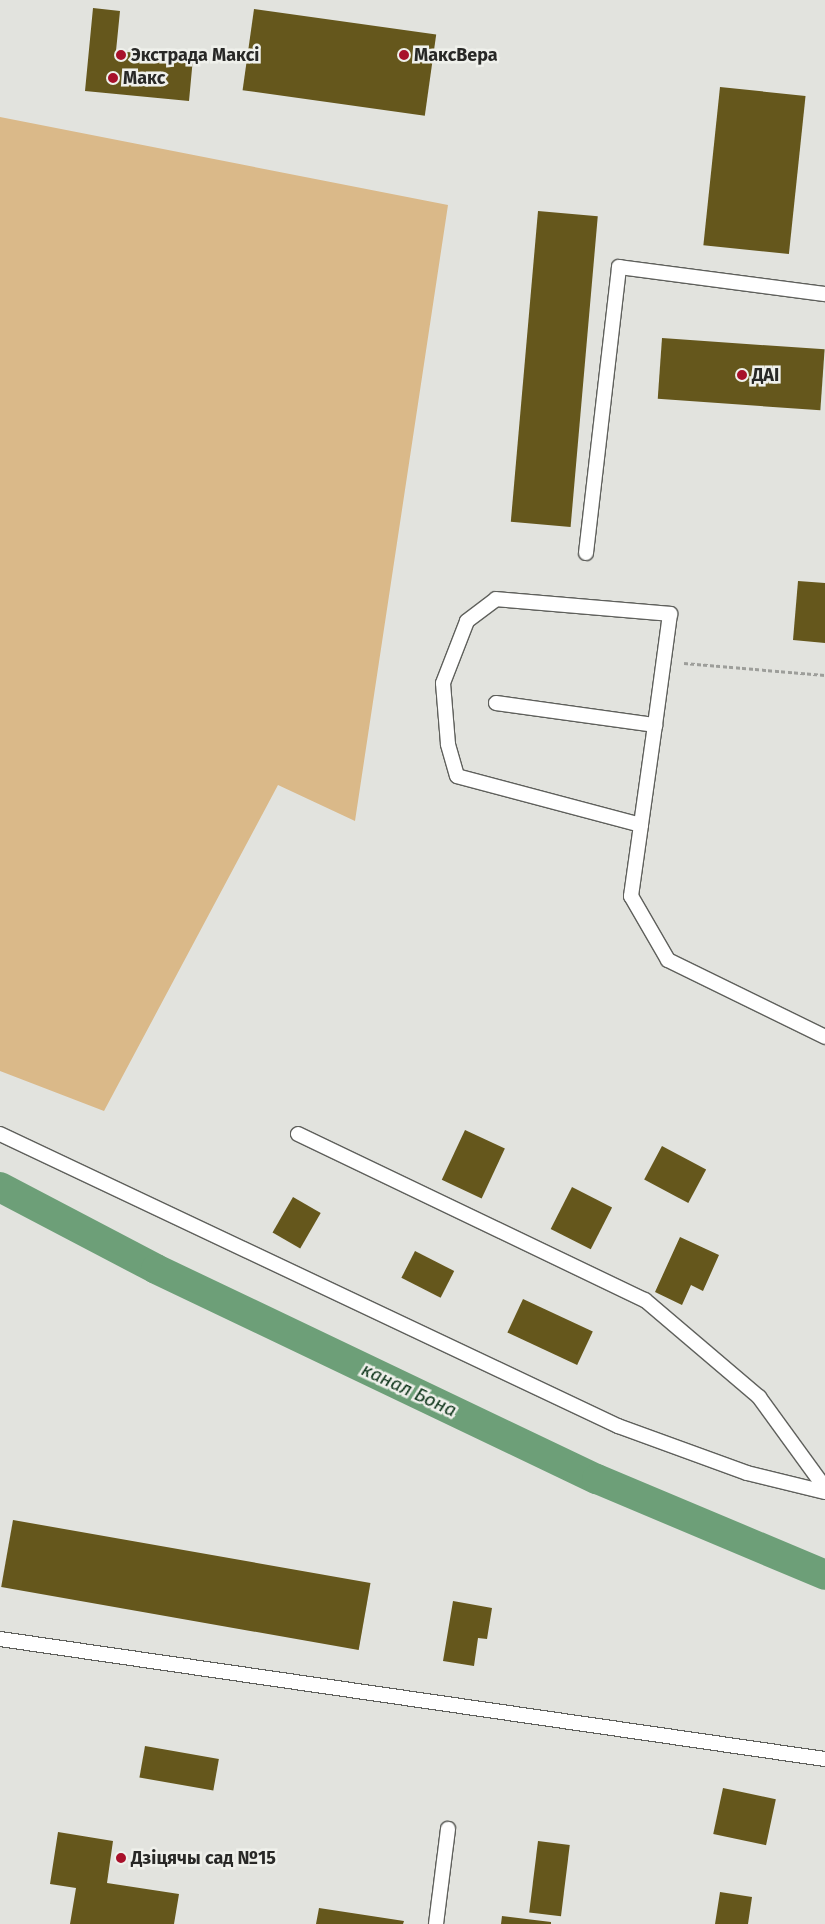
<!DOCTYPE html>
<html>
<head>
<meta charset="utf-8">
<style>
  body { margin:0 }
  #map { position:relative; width:825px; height:1924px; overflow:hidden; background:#e2e3de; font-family:"Fira Sans",sans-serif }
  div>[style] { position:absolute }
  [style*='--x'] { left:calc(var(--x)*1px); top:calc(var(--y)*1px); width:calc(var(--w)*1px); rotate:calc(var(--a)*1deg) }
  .green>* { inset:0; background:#dab989 }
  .canal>* { height:30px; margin:-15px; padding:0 15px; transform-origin:15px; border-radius:15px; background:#6d9f78 }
  .building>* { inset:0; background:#65571c; transform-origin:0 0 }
  .path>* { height:3px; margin-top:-1.5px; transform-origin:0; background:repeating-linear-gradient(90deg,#9d9e9a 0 4px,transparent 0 6.5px) }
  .roads { filter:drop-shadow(1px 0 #5f605c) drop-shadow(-1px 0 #5f605c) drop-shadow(0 1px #5f605c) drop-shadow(0 -1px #5f605c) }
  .lane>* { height:14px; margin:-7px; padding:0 7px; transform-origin:7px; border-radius:7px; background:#fff }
  .dots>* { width:14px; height:14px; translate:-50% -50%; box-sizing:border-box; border:2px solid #eff0eb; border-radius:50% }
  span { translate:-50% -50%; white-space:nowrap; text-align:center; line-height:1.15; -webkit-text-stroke:5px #eff0eb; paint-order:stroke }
  .poi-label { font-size:18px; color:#282826; font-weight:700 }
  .left { translate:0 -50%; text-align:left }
  .water-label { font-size:19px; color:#0c3318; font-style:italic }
</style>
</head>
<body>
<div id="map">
  <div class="green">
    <i style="clip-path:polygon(0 117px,448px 205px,355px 821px,278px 785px,104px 1111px,0 1071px)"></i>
  </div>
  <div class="canal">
    <i style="--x:0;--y:1187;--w:176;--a:27.7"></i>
    <i style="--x:156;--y:1269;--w:488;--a:25.5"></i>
    <i style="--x:597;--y:1479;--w:247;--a:22.8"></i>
  </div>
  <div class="building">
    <i style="clip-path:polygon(93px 8px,120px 11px,116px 51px,193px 58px,189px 101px,85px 91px)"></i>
    <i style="left:254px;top:9px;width:184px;height:82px;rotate:8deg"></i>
    <i style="left:720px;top:87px;width:86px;height:159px;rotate:6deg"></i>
    <i style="left:538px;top:211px;width:60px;height:312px;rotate:5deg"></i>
    <i style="left:662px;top:338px;width:163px;height:61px;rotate:4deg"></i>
    <i style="clip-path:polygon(798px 581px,825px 583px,825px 643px,793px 640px)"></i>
    <i style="left:465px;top:1130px;width:44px;height:55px;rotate:25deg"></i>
    <i style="left:662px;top:1146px;width:50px;height:38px;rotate:28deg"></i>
    <i style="left:572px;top:1187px;width:45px;height:47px;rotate:27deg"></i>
    <i style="left:293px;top:1197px;width:32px;height:41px;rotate:30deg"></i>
    <i style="clip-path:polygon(680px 1237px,719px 1255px,703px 1291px,691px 1285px,682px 1305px,655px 1292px)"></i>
    <i style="left:415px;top:1251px;width:44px;height:30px;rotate:27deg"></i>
    <i style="left:523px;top:1299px;width:77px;height:37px;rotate:25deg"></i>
    <i style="left:13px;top:1520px;width:363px;height:68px;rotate:10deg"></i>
    <i style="clip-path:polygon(453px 1601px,492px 1608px,487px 1639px,478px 1638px,474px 1666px,443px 1661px)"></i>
    <i style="left:145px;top:1746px;width:75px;height:32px;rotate:10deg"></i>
    <i style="left:723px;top:1788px;width:54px;height:47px;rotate:12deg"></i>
    <i style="clip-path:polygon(58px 1832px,113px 1841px,107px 1883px,179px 1894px,174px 1924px,70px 1924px,76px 1888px,50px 1884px)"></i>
    <i style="left:538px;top:1841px;width:32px;height:72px;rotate:7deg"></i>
    <i style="clip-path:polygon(720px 1892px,752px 1897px,748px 1924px,715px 1924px)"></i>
    <i style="clip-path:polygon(319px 1908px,404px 1921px,403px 1924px,316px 1924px)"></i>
    <i style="clip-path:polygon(502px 1916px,551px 1922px,551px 1924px,501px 1924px)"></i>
  </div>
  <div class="path">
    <i style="--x:684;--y:663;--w:142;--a:4.9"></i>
  </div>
  <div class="roads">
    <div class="lane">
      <i style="--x:586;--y:553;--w:288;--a:-83.4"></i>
      <i style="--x:619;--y:267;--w:208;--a:7.5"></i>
      <i style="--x:496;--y:703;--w:161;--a:7.9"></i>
      <i style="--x:641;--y:825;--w:190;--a:-165.1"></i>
      <i style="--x:457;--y:776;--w:33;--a:-106"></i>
      <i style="--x:448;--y:744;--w:61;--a:-94.7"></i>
      <i style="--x:443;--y:683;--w:66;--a:-68.8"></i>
      <i style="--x:467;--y:621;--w:36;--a:-37"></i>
      <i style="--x:496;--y:599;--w:175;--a:4.9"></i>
      <i style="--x:670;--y:614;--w:112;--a:97.7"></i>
      <i style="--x:655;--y:725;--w:101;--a:98"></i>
      <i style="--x:641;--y:825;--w:72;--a:98"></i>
      <i style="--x:631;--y:896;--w:74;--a:60"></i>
      <i style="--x:668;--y:960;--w:175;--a:26.1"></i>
      <i style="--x:0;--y:1134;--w:684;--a:25.29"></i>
      <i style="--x:618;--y:1426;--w:137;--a:20"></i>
      <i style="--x:747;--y:1473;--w:80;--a:13.7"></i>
      <i style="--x:298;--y:1134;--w:385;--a:25.6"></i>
      <i style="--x:645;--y:1300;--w:150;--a:40.4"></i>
      <i style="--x:759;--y:1397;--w:112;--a:54"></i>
      <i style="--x:0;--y:1639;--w:834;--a:8.28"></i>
      <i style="--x:436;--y:1924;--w:96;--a:-82.8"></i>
    </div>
  </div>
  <div class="dots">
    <i style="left:121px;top:55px;background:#a8102a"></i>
    <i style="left:404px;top:55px;background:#a8102a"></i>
    <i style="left:113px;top:78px;background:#a8102a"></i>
    <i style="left:742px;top:375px;background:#a8102a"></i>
    <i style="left:121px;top:1858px;background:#a8102a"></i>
  </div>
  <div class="poi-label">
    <span class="left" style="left:131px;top:55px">Экстрада Максі</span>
    <span class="left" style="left:414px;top:55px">МаксBepa</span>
    <span class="left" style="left:123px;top:78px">Макс</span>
    <span class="left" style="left:752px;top:375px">ДАІ</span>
    <span class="left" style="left:131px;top:1858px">Дзіцячы сад №15</span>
  </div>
  <div class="water-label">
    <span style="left:409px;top:1390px;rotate:25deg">канал Бона</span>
  </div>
</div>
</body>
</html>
